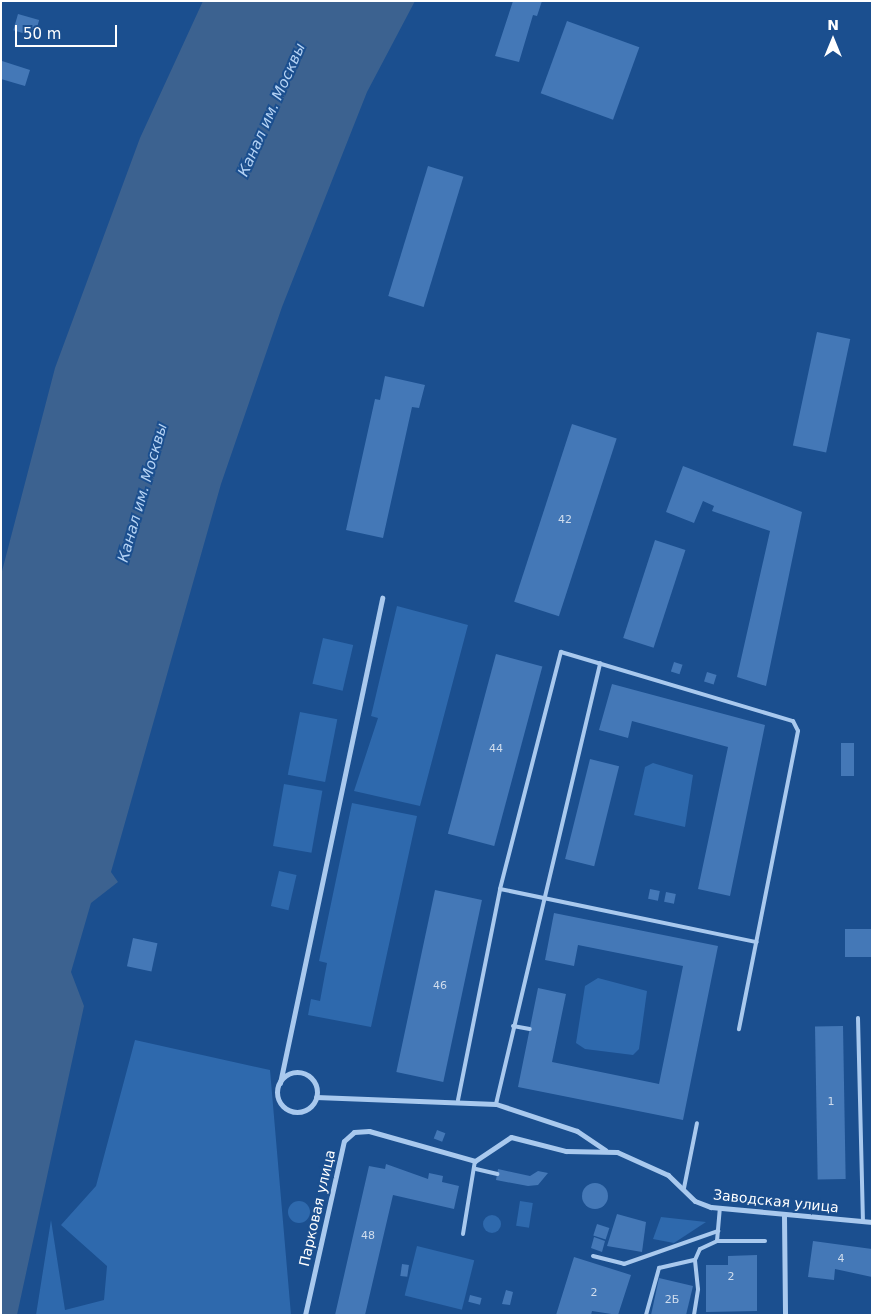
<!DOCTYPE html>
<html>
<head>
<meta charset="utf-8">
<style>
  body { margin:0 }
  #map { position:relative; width:873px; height:1316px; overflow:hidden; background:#1b4f8f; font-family:"DejaVu Sans",sans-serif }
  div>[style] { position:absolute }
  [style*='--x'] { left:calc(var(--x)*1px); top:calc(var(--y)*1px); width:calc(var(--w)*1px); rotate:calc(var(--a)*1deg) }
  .green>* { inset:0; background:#2e69ad; transform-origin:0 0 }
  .round { border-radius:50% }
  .water>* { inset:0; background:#3c6290 }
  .building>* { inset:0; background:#4478b7; transform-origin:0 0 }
  .service>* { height:4px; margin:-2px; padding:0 2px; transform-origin:2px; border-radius:2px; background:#a9c9ee }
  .minor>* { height:5px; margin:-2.5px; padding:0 2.5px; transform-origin:2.5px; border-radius:2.5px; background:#a9c9ee }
  .minor>.ring { margin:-2.5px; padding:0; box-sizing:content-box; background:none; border:5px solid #a9c9ee; border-radius:50% }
  span { translate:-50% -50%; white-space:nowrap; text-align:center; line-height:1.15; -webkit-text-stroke:4px #1b4f8f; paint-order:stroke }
  .number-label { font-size:11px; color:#d0dded }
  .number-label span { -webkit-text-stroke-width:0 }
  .street-label { font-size:14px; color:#fff }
  .water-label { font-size:15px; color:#b5d3f5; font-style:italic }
  .frame { position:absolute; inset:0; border:2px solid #fff; pointer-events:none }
  .north { position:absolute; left:808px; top:15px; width:50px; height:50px; -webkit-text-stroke:4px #1b4f8f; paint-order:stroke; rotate:0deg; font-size:14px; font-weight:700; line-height:20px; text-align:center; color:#fff }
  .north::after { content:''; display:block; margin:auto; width:18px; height:22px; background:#fff; clip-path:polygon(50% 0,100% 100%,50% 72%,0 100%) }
  .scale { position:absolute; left:15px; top:25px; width:102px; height:22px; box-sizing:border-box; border:2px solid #fff; border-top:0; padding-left:6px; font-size:15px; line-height:18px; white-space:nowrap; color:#fff; -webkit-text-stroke:4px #1b4f8f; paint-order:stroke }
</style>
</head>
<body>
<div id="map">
  <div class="green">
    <i style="clip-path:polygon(397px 606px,468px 625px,420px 806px,354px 791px,378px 718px,371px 716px)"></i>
    <i style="left:323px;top:638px;width:31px;height:47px;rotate:13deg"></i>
    <i style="left:300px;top:712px;width:38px;height:64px;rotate:11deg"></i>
    <i style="clip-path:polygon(653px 763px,693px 775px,685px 827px,634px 815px,645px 767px)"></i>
    <i style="left:284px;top:784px;width:39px;height:63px;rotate:10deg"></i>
    <i style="clip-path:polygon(352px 803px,417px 816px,371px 1027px,308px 1015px,311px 999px,320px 1001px,327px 963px,319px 961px)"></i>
    <i style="left:279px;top:871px;width:18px;height:36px;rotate:13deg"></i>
    <i style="clip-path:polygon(598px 978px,647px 991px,639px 1049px,633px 1055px,585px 1049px,576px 1043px,585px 986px)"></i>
    <i style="clip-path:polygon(135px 1040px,270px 1070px,291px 1315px,36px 1315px,51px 1220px,65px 1310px,104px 1300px,107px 1266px,61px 1225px,96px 1186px)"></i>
    <i style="left:520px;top:1201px;width:13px;height:25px;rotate:9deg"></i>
    <i class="round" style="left:288px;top:1201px;width:22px;height:22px"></i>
    <i class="round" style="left:483px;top:1215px;width:18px;height:18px"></i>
    <i style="clip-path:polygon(661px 1217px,706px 1222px,674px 1243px,653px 1239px)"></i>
    <i style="left:417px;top:1246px;width:59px;height:51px;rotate:14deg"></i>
  </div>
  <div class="water">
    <i style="clip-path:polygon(203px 1px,415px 1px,367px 92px,282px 307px,221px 484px,111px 872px,118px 882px,91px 903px,71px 972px,84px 1006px,17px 1315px,1px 1315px,1px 575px,55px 368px,140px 138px)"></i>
  </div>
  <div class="building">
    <i style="clip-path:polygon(513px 1px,542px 1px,537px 16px,533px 15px,519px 62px,495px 56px)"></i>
    <i style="left:18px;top:14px;width:22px;height:17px;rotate:16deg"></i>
    <i style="left:567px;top:21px;width:77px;height:77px;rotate:20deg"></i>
    <i style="clip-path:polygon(2px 61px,30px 70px,25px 86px,1px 79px)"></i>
    <i style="left:428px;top:166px;width:37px;height:136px;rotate:17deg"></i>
    <i style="left:817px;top:332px;width:34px;height:116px;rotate:12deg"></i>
    <i style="clip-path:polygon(385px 376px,425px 385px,419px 408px,412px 407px,383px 538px,346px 530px,375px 399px,380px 400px)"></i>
    <i style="left:572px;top:424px;width:47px;height:187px;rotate:18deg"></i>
    <i style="clip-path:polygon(683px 466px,802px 512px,766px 686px,737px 677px,770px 531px,712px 511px,714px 506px,703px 501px,694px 523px,666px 512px)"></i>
    <i style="left:655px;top:540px;width:32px;height:103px;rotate:18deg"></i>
    <i style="left:496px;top:654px;width:48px;height:186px;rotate:15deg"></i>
    <i style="left:674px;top:662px;width:9px;height:10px;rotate:18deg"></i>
    <i style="left:707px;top:672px;width:10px;height:10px;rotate:17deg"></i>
    <i style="clip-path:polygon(612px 684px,765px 725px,730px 896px,698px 889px,728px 747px,632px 721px,628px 738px,599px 730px)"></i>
    <i style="left:841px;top:743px;width:13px;height:33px"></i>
    <i style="left:590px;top:759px;width:30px;height:103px;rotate:14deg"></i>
    <i style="left:650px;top:889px;width:10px;height:10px;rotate:11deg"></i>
    <i style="left:435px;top:890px;width:48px;height:186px;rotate:12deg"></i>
    <i style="left:666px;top:892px;width:10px;height:10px;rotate:11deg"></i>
    <i style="clip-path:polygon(554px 913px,718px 946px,683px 1120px,518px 1087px,538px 988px,566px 994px,552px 1062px,659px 1084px,683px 966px,578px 945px,574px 966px,545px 960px)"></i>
    <i style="left:845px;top:929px;width:27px;height:28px"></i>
    <i style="left:133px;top:938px;width:25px;height:29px;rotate:12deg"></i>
    <i style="left:843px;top:1026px;width:153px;height:28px;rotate:89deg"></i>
    <i style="left:437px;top:1130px;width:9px;height:9px;rotate:21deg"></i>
    <i style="clip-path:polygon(386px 1164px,428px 1179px,429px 1173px,443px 1176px,442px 1182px,459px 1186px,454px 1209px,393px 1195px,365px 1315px,335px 1315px,369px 1166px,385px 1169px)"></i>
    <i style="clip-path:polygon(498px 1169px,530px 1176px,538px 1171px,548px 1173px,538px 1185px,528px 1186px,496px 1180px)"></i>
    <i class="round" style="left:582px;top:1183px;width:26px;height:26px"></i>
    <i style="clip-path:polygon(617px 1214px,646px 1222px,642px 1252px,607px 1246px)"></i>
    <i style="left:597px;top:1224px;width:13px;height:12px;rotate:18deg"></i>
    <i style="clip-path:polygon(594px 1237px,605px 1241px,602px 1252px,591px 1248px)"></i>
    <i style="clip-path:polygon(813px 1241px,872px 1249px,872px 1277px,835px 1269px,834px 1280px,808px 1277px)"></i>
    <i style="clip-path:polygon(757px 1255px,757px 1311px,706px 1312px,706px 1265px,728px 1265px,728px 1256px)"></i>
    <i style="clip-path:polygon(574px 1257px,631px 1275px,618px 1315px,592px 1311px,591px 1315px,556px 1315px)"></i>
    <i style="left:402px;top:1264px;width:7px;height:12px;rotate:8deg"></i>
    <i style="clip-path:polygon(659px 1278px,693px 1286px,686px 1315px,651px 1315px)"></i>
    <i style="clip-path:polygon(506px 1290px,513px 1292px,510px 1305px,502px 1304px)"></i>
    <i style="left:470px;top:1295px;width:12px;height:7px;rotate:14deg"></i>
  </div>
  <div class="service">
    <i style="--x:500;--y:889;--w:245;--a:-75.6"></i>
    <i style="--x:561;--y:652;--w:242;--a:16.6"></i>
    <i style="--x:793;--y:721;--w:11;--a:63"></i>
    <i style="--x:798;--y:731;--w:304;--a:101.2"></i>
    <i style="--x:858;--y:1018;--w:203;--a:88.6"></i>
    <i style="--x:513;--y:1026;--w:17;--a:10"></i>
    <i style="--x:458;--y:1100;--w:215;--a:-78.7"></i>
    <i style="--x:500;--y:889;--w:262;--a:11.7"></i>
    <i style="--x:496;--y:1104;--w:453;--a:-76.7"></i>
    <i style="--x:476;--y:1169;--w:22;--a:13"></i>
    <i style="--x:684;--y:1188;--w:66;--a:-78.7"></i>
    <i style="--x:463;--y:1234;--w:74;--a:-80.7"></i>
    <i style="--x:717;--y:1241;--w:48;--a:0"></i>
    <i style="--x:593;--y:1256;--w:32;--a:14"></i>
    <i style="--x:624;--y:1264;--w:100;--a:-19.3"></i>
    <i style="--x:646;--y:1315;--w:49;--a:-74.5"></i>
    <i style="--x:659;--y:1268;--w:37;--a:-13"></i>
    <i style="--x:694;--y:1315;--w:26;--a:-81"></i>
    <i style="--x:698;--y:1289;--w:29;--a:-96"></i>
    <i style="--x:695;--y:1260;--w:12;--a:-66"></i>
    <i style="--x:700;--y:1249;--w:19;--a:-25"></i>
    <i style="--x:717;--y:1241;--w:33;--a:-85"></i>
  </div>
  <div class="minor">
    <i class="ring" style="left:277px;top:1072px;width:35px;height:35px"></i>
    <i style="--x:280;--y:1083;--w:496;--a:-78.1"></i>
    <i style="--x:316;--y:1097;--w:180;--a:2.2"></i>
    <i style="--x:496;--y:1104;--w:85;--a:18.4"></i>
    <i style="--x:577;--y:1131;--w:34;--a:34"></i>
    <i style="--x:784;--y:1216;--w:99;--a:89.4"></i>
    <i style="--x:305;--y:1315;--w:178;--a:-77.4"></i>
    <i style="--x:344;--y:1141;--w:13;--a:-42"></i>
    <i style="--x:354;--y:1132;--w:15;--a:-4"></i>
    <i style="--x:369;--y:1131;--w:110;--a:15.8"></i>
    <i style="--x:475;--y:1161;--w:43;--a:-33.7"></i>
    <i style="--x:511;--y:1137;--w:57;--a:14.3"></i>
    <i style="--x:566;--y:1151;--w:51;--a:1.1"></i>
    <i style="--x:617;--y:1152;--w:56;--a:24.3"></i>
    <i style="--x:668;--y:1175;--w:37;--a:44"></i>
    <i style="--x:695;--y:1201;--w:17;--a:21"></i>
    <i style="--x:711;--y:1207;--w:162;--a:5.3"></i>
  </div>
  <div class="number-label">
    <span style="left:565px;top:520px">42</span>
    <span style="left:496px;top:749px">44</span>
    <span style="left:440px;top:986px">46</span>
    <span style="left:831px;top:1102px">1</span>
    <span style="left:368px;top:1236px">48</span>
    <span style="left:841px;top:1259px">4</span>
    <span style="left:731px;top:1277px">2</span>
    <span style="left:594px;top:1293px">2</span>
    <span style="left:672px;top:1300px">2Б</span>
  </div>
  <div class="street-label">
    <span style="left:776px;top:1201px;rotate:6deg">Заводская улица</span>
    <span style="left:317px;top:1208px;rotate:-77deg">Парковая улица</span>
  </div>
  <div class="water-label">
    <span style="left:272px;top:110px;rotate:-66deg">Канал им. Москвы</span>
    <span style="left:143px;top:493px;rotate:-74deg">Канал им. Москвы</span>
  </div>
  <div class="frame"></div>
  <div class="north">N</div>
  <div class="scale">50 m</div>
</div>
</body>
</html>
